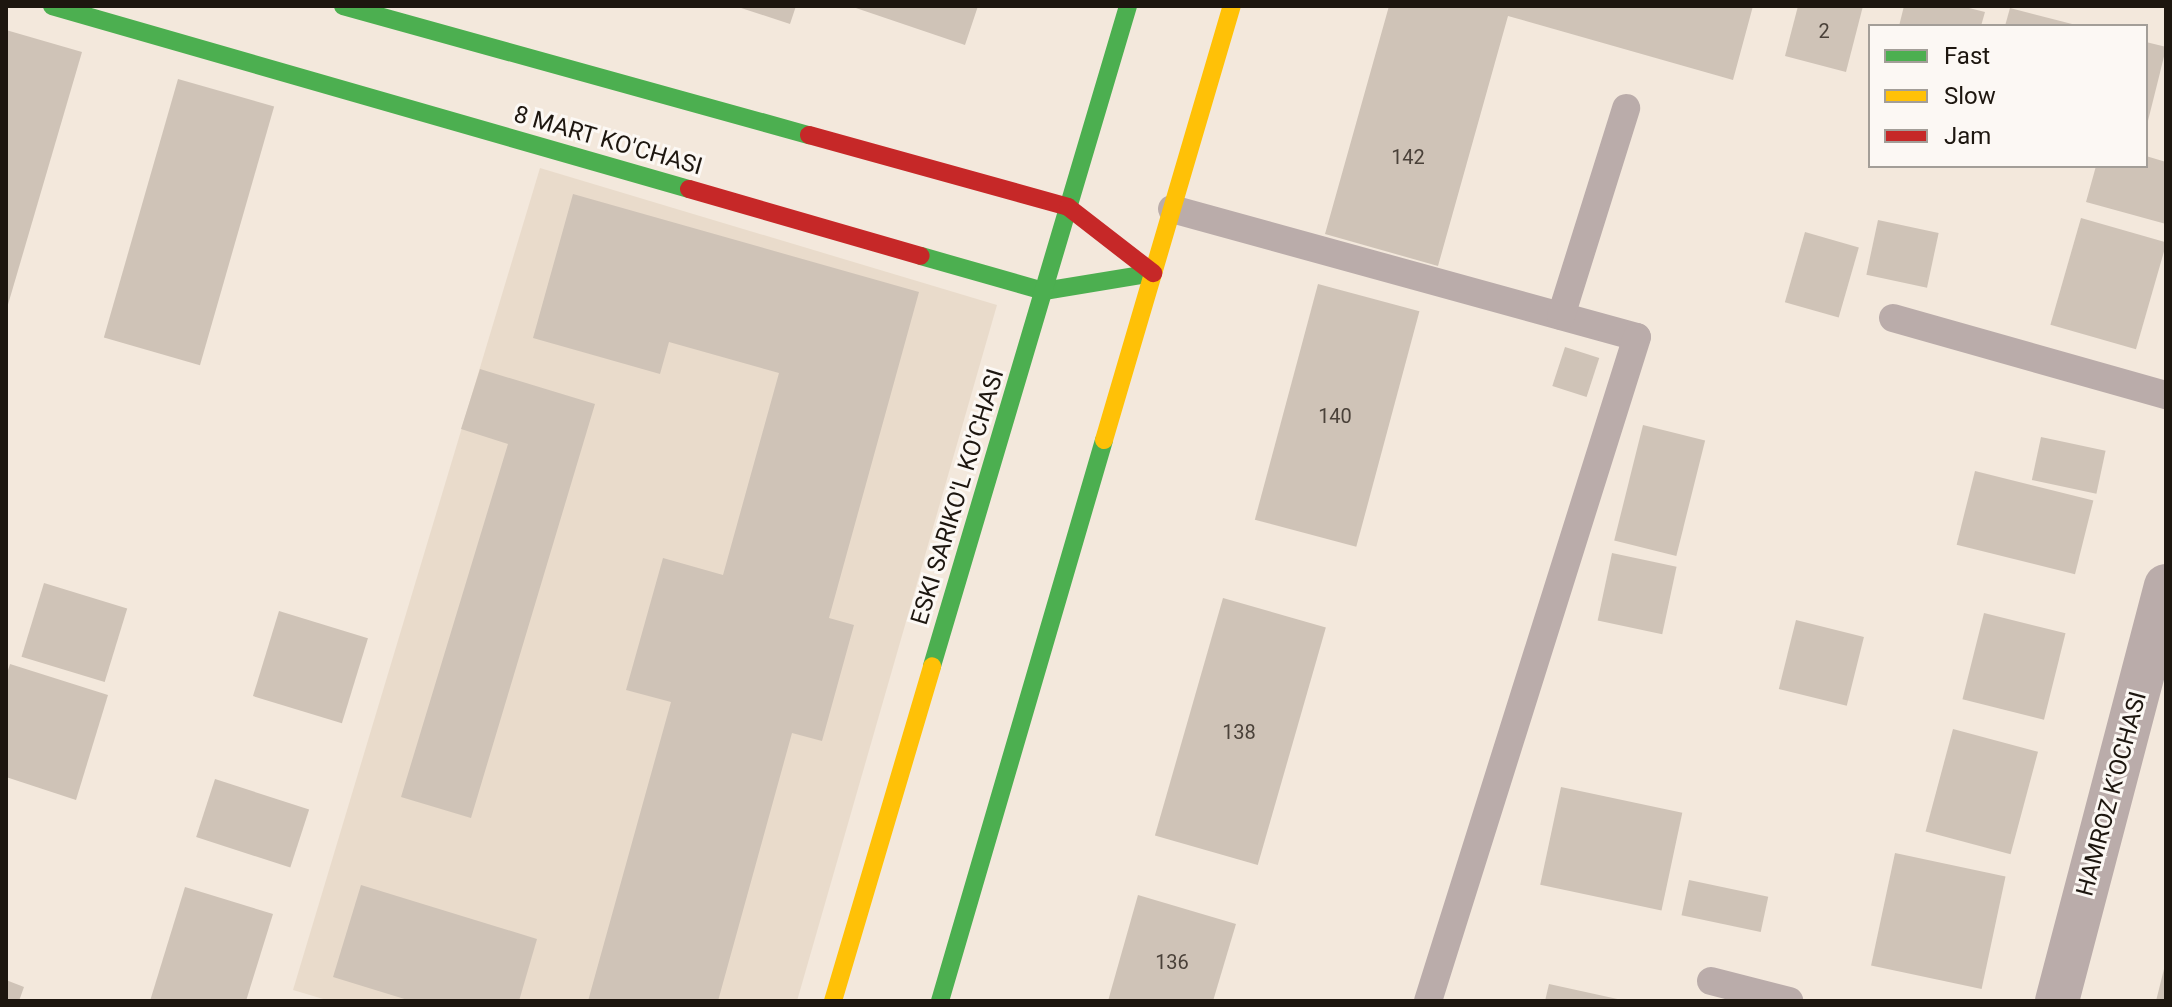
<!DOCTYPE html>
<html>
<head>
<meta charset="utf-8">
<style>
  body { margin:0 }
  #map { position:relative; width:2172px; height:1007px; overflow:hidden; background:#f3e8dc; font-family:Roboto,sans-serif }
  div>[style] { position:absolute }
  [style*='--x'] { left:calc(var(--x)*1px); top:calc(var(--y)*1px); width:calc(var(--w)*1px); rotate:calc(var(--a)*1deg) }
  .commercial>* { inset:0; background:#e9dbcb }
  .building>* { inset:0; background:#cfc3b7; transform-origin:0 0 }
  .lane>* { height:28px; margin:-14px; padding:0 14px; transform-origin:14px; border-radius:14px; background:#baacaa }
  .street>* { height:44px; margin:-22px; padding:0 22px; transform-origin:22px; border-radius:22px; background:#baacaa }
  .fast>* { height:18px; margin:-9px; padding:0 9px; transform-origin:9px; border-radius:9px; background:#4caf50 }
  .slow>* { height:18px; margin:-9px; padding:0 9px; transform-origin:9px; border-radius:9px; background:#ffc107 }
  .jam>* { height:18px; margin:-9px; padding:0 9px; transform-origin:9px; border-radius:9px; background:#c62828 }
  span { translate:-50% -50%; white-space:nowrap; text-align:center; line-height:1.15; -webkit-text-stroke:6px #fcf8f4; paint-order:stroke }
  .number-label { font-size:20px; color:#4a4139 }
  .number-label span { -webkit-text-stroke-width:0 }
  .street-label { font-size:24px; color:#1d160f }
  .frame { position:absolute; inset:0; border:8px solid #1d160f; pointer-events:none }
  .legend { position:absolute; left:1868px; top:24px; width:280px; height:144px; box-sizing:border-box; background:#fcf8f4; border:2px solid #a39e98; margin:0; padding:10px 14px; list-style:none; font-size:24px; color:#1d160f }
  .legend li { display:flex; align-items:center; gap:16px; height:40px }
  .legend b { width:40px; border:2px solid #a39e98 }
</style>
</head>
<body>
<div id="map">
  <div class="commercial">
    <i style="clip-path:polygon(540px 168px,997px 305px,797px 1001px,330px 1001px,293px 990px)"></i>
  </div>
  <div class="building">
    <i style="clip-path:polygon(735px 6px,796px 6px,790px 24px)"></i>
    <i style="clip-path:polygon(850px 6px,978px 6px,965px 45px)"></i>
    <i style="clip-path:polygon(1389px 6px,1753px 6px,1733px 80px,1508px 16px,1438px 266px,1325px 234px)"></i>
    <i style="clip-path:polygon(1798px 6px,1863px 6px,1846px 72px,1785px 56px)"></i>
    <i style="clip-path:polygon(1904px 6px,1961px 6px,1985px 12px,1981px 26px,1899px 26px)"></i>
    <i style="clip-path:polygon(2010px 8px,2076px 25px,2076px 26px,2005px 26px)"></i>
    <i style="clip-path:polygon(6px 30px,82px 52px,7px 308px,6px 308px)"></i>
    <i style="left:2146px;top:42px;width:21px;height:91px;rotate:14deg"></i>
    <i style="left:178px;top:79px;width:100px;height:269px;rotate:16deg"></i>
    <i style="clip-path:polygon(2146px 156px,2166px 162px,2166px 224px,2086px 202px,2096px 166px,2146px 166px)"></i>
    <i style="clip-path:polygon(573px 194px,919px 292px,829px 618px,854px 625px,822px 741px,792px 733px,718px 1001px,588px 1001px,671px 702px,626px 690px,663px 558px,723px 575px,779px 373px,669px 342px,660px 374px,533px 338px)"></i>
    <i style="left:2081px;top:218px;width:89px;height:111px;rotate:16deg"></i>
    <i style="left:1878px;top:220px;width:62px;height:56px;rotate:12deg"></i>
    <i style="left:1805px;top:232px;width:56px;height:73px;rotate:16deg"></i>
    <i style="left:1318px;top:284px;width:105px;height:244px;rotate:15deg"></i>
    <i style="left:1565px;top:347px;width:36px;height:41px;rotate:18deg"></i>
    <i style="clip-path:polygon(480px 369px,595px 404px,471px 818px,401px 797px,508px 444px,461px 429px)"></i>
    <i style="left:1643px;top:425px;width:64px;height:119px;rotate:14deg"></i>
    <i style="left:2041px;top:437px;width:66px;height:44px;rotate:12deg"></i>
    <i style="left:1975px;top:471px;width:122px;height:76px;rotate:14deg"></i>
    <i style="left:1612px;top:553px;width:66px;height:69px;rotate:12deg"></i>
    <i style="left:44px;top:583px;width:87px;height:77px;rotate:17deg"></i>
    <i style="left:1223px;top:598px;width:107px;height:247px;rotate:16deg"></i>
    <i style="left:279px;top:611px;width:93px;height:89px;rotate:17deg"></i>
    <i style="left:1984px;top:613px;width:84px;height:89px;rotate:14deg"></i>
    <i style="left:1796px;top:620px;width:70px;height:71px;rotate:14deg"></i>
    <i style="clip-path:polygon(10px 664px,108px 695px,76px 800px,6px 777px,6px 677px)"></i>
    <i style="left:1953px;top:729px;width:88px;height:106px;rotate:15deg"></i>
    <i style="left:215px;top:779px;width:99px;height:61px;rotate:18deg"></i>
    <i style="left:1561px;top:787px;width:124px;height:100px;rotate:12deg"></i>
    <i style="left:1895px;top:853px;width:113px;height:115px;rotate:12deg"></i>
    <i style="left:1689px;top:880px;width:81px;height:36px;rotate:12deg"></i>
    <i style="clip-path:polygon(361px 885px,537px 939px,519px 1001px,411px 1001px,333px 977px)"></i>
    <i style="clip-path:polygon(185px 887px,273px 914px,246px 1001px,150px 1001px)"></i>
    <i style="clip-path:polygon(1138px 895px,1236px 924px,1213px 1001px,1108px 1001px)"></i>
    <i style="clip-path:polygon(2165px 965px,2166px 1001px,2156px 1001px)"></i>
    <i style="clip-path:polygon(6px 980px,24px 987px,19px 1001px,6px 1001px)"></i>
    <i style="clip-path:polygon(1549px 984px,1622px 1000px,1622px 1001px,1545px 1001px)"></i>
  </div>
  <div class="lane">
    <i style="--x:1172;--y:209;--w:482;--a:15.4"></i>
    <i style="--x:1637;--y:337;--w:696;--a:107.47"></i>
    <i style="--x:1561;--y:316;--w:218;--a:-72.6"></i>
    <i style="--x:1893;--y:318;--w:284;--a:15.8"></i>
    <i style="--x:1711;--y:981;--w:81;--a:14.4"></i>
  </div>
  <div class="street">
    <i style="--x:2057;--y:1001;--w:429;--a:-75.3"></i>
  </div>
  <div class="fast">
    <i style="--x:52;--y:6;--w:663;--a:16.03"></i>
    <i style="--x:343;--y:6;--w:484;--a:15.5"></i>
    <i style="--x:921;--y:256;--w:128;--a:15.9"></i>
    <i style="--x:1044;--y:291;--w:110;--a:-9.4"></i>
    <i style="--x:932;--y:666;--w:688;--a:-73.46"></i>
    <i style="--x:940;--y:1001;--w:584;--a:-73.7"></i>
  </div>
  <div class="slow">
    <i style="--x:1104;--y:440;--w:452;--a:-73.6"></i>
    <i style="--x:833;--y:1001;--w:349;--a:-73.5"></i>
  </div>
  <div class="jam">
    <i style="--x:809;--y:135;--w:269;--a:15.5"></i>
    <i style="--x:1068;--y:207;--w:108;--a:37.8"></i>
    <i style="--x:689;--y:189;--w:241;--a:16.1"></i>
  </div>
  <div class="number-label">
    <span style="left:1824px;top:31px">2</span>
    <span style="left:1408px;top:157px">142</span>
    <span style="left:1335px;top:416px">140</span>
    <span style="left:1239px;top:732px">138</span>
    <span style="left:1172px;top:962px">136</span>
  </div>
  <div class="street-label">
    <span style="left:608px;top:141px;rotate:16deg">8 MART KO'CHASI</span>
    <span style="left:958px;top:497px;rotate:-73deg">ESKI SARIKO'L KO'CHASI</span>
    <span style="left:2112px;top:794px;rotate:-75deg">HAMROZ K'OCHASI</span>
  </div>
  <div class="frame"></div>
  <ul class="legend">
  <li><b style="height:10px;background:#4caf50"></b>Fast</li>
  <li><b style="height:10px;background:#ffc107"></b>Slow</li>
  <li><b style="height:10px;background:#c62828"></b>Jam</li>
  </ul>
</div>
</body>
</html>
